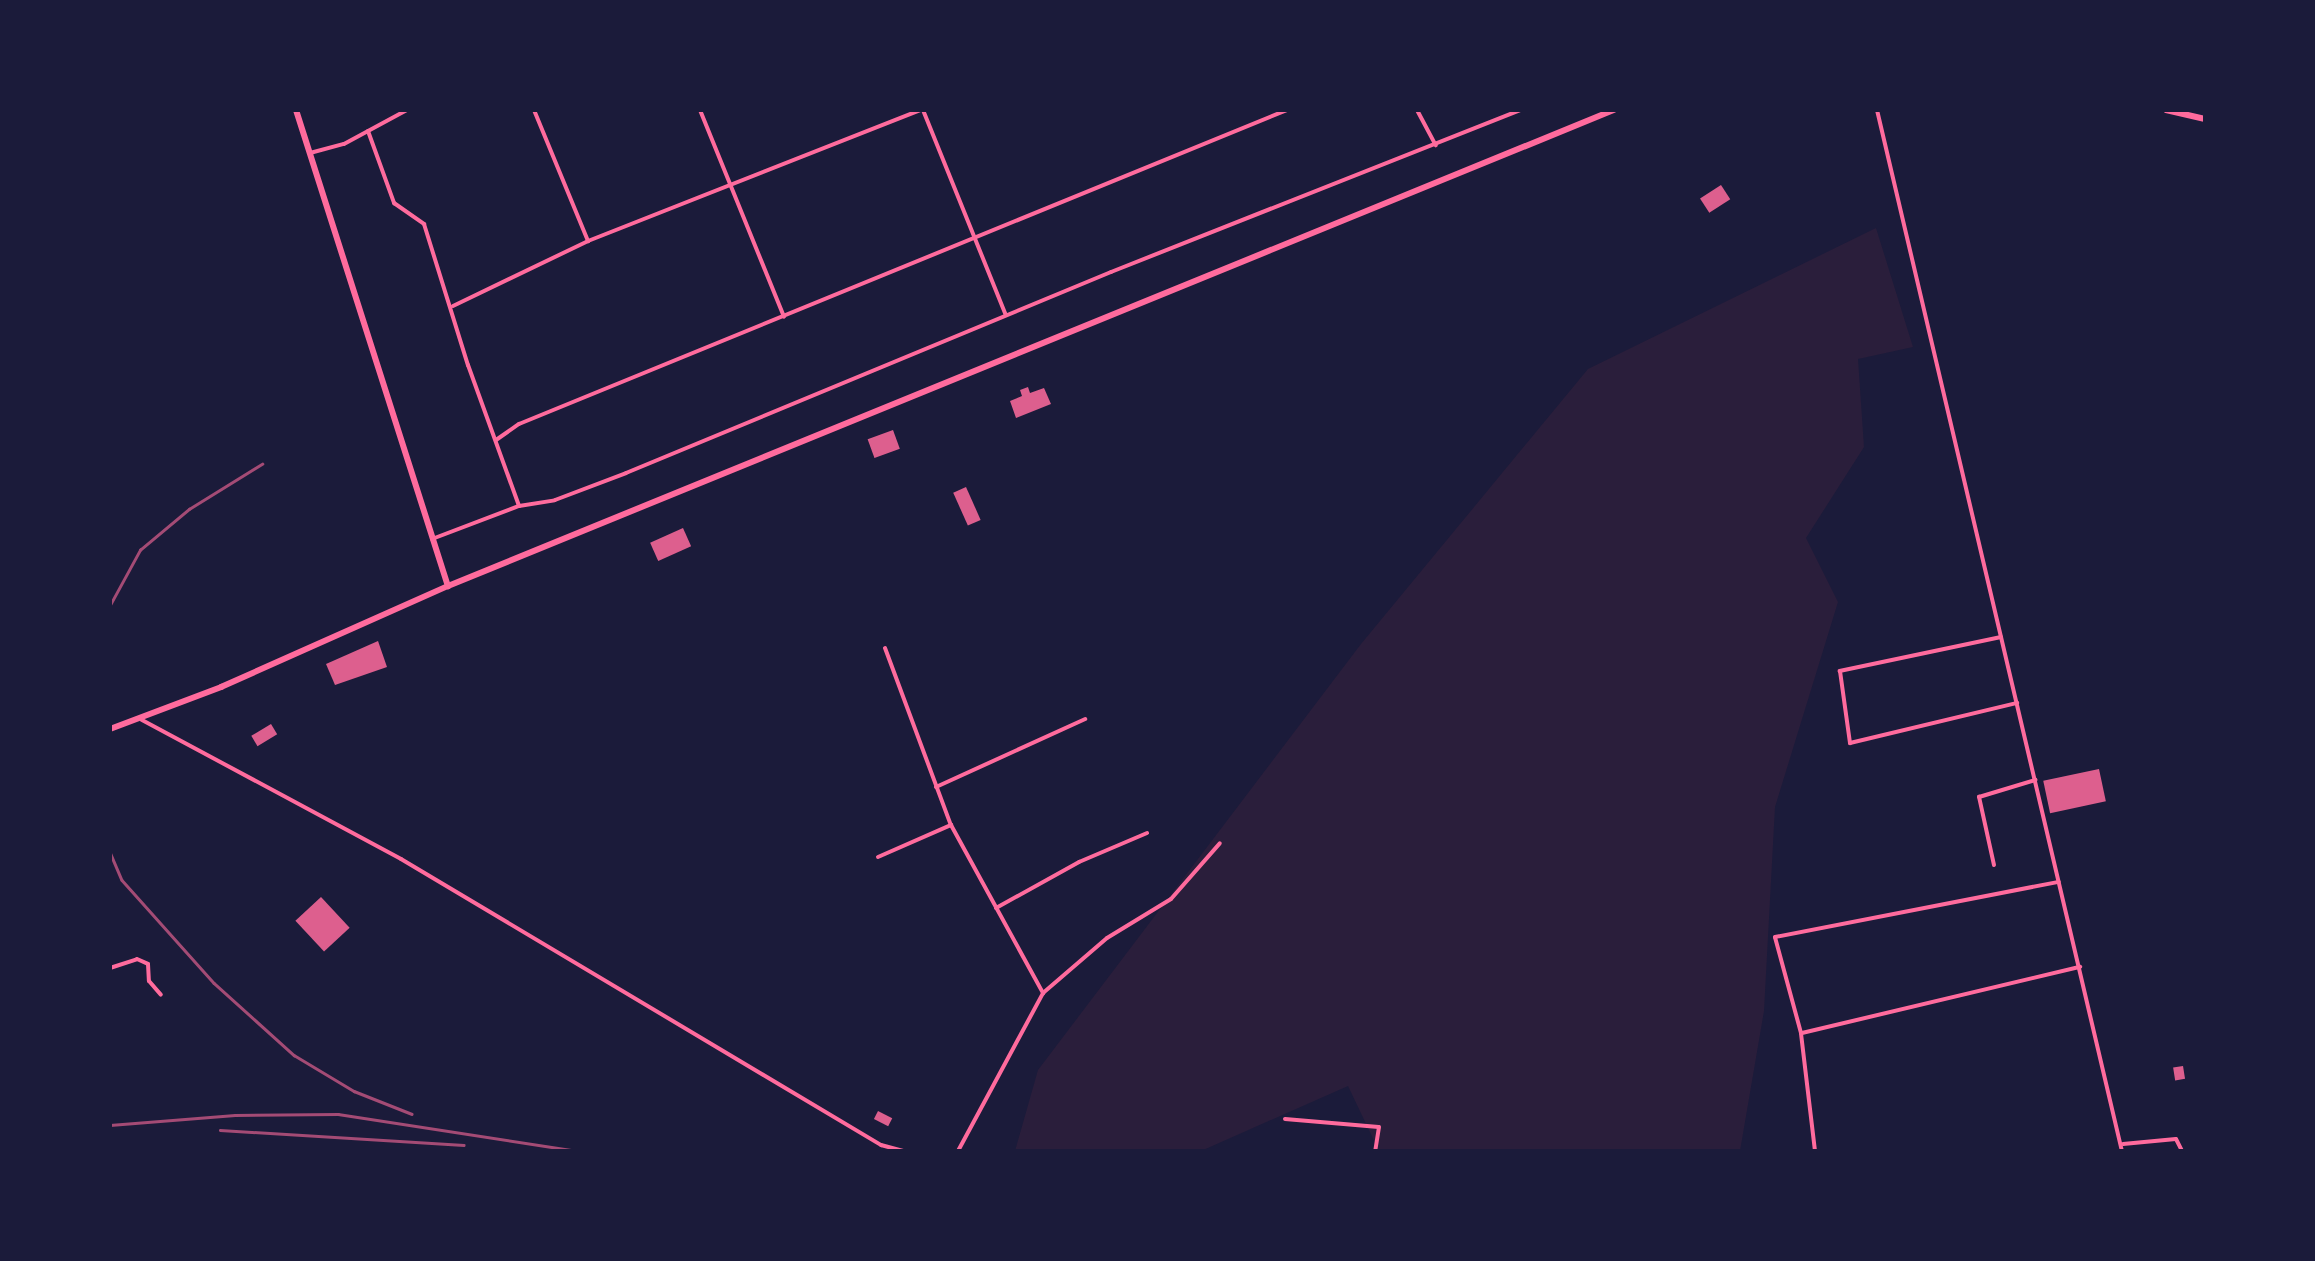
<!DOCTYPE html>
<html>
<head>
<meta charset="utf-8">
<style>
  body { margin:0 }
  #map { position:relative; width:2315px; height:1261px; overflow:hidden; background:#1b1b3a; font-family:Roboto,sans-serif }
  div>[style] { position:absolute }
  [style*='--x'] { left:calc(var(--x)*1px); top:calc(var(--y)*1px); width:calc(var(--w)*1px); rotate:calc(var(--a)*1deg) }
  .green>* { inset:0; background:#2a1e3b }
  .building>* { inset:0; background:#dd5f8e; transform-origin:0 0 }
  .minor>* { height:4px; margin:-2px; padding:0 2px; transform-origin:2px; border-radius:2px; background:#ff6b9d }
  .secondary>* { height:6px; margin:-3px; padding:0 3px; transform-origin:3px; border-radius:3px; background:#ff6b9d }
  .rail>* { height:2.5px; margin:-1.25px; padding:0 1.25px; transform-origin:1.25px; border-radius:1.25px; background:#a44b75 }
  span { translate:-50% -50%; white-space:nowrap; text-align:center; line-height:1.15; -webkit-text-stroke:9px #1b1b3a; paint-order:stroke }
  .frame { position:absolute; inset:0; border:112px solid #1b1b3a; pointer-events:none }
</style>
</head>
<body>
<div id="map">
  <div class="green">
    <i style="clip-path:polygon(1876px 228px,1913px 347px,1858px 359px,1864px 447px,1806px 538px,1838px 602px,1775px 807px,1764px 1011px,1740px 1151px,1379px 1151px,1348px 1086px,1201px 1151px,1015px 1151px,1038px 1070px,1361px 644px,1588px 369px)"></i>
  </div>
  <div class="building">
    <i style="left:1721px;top:185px;width:17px;height:25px;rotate:57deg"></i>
    <i style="clip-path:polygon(1028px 387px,1030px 393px,1044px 388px,1051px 404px,1016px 418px,1010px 401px,1022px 396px,1020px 390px)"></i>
    <i style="left:893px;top:430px;width:20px;height:27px;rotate:70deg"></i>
    <i style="left:966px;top:487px;width:36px;height:14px;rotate:66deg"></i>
    <i style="left:683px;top:528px;width:20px;height:36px;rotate:66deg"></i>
    <i style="clip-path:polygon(378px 641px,387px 667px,335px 685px,326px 664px)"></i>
    <i style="left:271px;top:724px;width:12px;height:23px;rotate:59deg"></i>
    <i style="left:2099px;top:769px;width:33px;height:57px;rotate:78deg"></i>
    <i style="left:321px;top:897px;width:42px;height:35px;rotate:47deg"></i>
    <i style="left:2183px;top:1066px;width:13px;height:10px;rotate:81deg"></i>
    <i style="left:878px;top:1111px;width:16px;height:9px;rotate:27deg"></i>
  </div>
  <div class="minor">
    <i style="--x:534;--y:110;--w:142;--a:67.6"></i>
    <i style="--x:700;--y:110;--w:223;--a:67.9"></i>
    <i style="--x:923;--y:110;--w:221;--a:68"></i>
    <i style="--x:1417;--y:110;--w:40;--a:62"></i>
    <i style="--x:1877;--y:110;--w:1069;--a:76.76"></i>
    <i style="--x:368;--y:131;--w:77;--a:70.1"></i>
    <i style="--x:394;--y:203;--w:37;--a:35"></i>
    <i style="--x:424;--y:224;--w:148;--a:72.7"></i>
    <i style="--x:468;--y:365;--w:150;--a:70.1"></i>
    <i style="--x:310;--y:153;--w:35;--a:-15"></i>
    <i style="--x:344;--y:144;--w:72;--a:-28.4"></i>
    <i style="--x:453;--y:306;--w:150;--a:-25.7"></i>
    <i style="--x:588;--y:241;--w:357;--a:-21.5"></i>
    <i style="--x:496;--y:440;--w:28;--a:-35"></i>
    <i style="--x:519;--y:424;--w:830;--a:-22.24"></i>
    <i style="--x:432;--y:539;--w:93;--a:-20.8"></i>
    <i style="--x:519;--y:506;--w:36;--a:-9"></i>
    <i style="--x:555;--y:500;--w:76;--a:-20.8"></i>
    <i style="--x:626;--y:473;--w:525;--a:-22.51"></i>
    <i style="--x:1111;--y:272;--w:440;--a:-21.6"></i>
    <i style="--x:2001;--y:637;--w:165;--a:168.1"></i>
    <i style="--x:1840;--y:671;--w:73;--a:82.1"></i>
    <i style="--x:1850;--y:743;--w:172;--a:-13.5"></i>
    <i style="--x:885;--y:648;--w:189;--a:69.6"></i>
    <i style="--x:951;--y:825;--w:192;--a:61.3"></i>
    <i style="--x:142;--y:720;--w:294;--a:28.2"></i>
    <i style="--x:401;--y:859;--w:559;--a:30.79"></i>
    <i style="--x:881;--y:1145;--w:23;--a:15"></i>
    <i style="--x:936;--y:787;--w:164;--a:-24.5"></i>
    <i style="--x:878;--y:857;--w:80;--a:-23.7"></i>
    <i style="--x:1994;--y:865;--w:70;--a:-102.4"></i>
    <i style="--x:1979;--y:797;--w:59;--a:-16.9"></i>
    <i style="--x:996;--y:908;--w:95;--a:-29"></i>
    <i style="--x:1079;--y:862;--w:74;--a:-23.1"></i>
    <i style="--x:110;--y:968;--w:28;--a:-18"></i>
    <i style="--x:137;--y:959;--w:12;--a:24"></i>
    <i style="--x:148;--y:964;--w:17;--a:87"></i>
    <i style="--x:149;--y:981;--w:18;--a:49"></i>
    <i style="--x:1802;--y:1033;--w:286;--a:-13.4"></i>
    <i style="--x:1285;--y:1119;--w:94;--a:4.9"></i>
    <i style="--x:1379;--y:1127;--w:24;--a:99"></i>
    <i style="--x:2123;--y:1144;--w:53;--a:-5.4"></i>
    <i style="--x:2176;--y:1139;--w:13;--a:63"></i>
    <i style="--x:958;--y:1151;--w:179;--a:-61.7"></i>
    <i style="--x:1043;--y:993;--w:84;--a:-40.7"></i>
    <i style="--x:1107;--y:938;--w:75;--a:-31.4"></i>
    <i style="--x:1171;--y:899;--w:74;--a:-48.8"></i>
    <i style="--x:1815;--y:1151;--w:119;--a:-96.8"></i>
    <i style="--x:1801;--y:1033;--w:99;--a:-105.2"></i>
    <i style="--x:1775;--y:937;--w:289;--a:-11"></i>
  </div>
  <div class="secondary">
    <i style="--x:296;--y:110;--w:500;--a:72.3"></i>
    <i style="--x:2166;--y:110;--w:40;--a:13"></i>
    <i style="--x:110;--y:729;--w:119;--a:-20.7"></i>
    <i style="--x:221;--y:687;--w:248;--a:-24"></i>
    <i style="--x:448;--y:586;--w:1259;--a:-22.21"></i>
  </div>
  <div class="rail">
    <i style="--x:110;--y:605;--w:63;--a:-61.4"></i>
    <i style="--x:140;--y:550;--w:64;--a:-39.9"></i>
    <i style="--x:189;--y:509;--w:86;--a:-31.7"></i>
    <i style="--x:110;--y:852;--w:30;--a:67"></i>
    <i style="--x:122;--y:880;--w:138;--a:48.2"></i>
    <i style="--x:214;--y:983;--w:108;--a:42"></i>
    <i style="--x:294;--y:1055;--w:70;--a:31"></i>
    <i style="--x:354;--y:1091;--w:62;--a:21.6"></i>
    <i style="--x:110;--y:1125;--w:125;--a:-4.6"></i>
    <i style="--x:235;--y:1115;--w:103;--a:-0.6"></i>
    <i style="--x:338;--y:1114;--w:242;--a:8.8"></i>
    <i style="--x:220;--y:1130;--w:244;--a:3.5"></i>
  </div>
  <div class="frame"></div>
</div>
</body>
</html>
